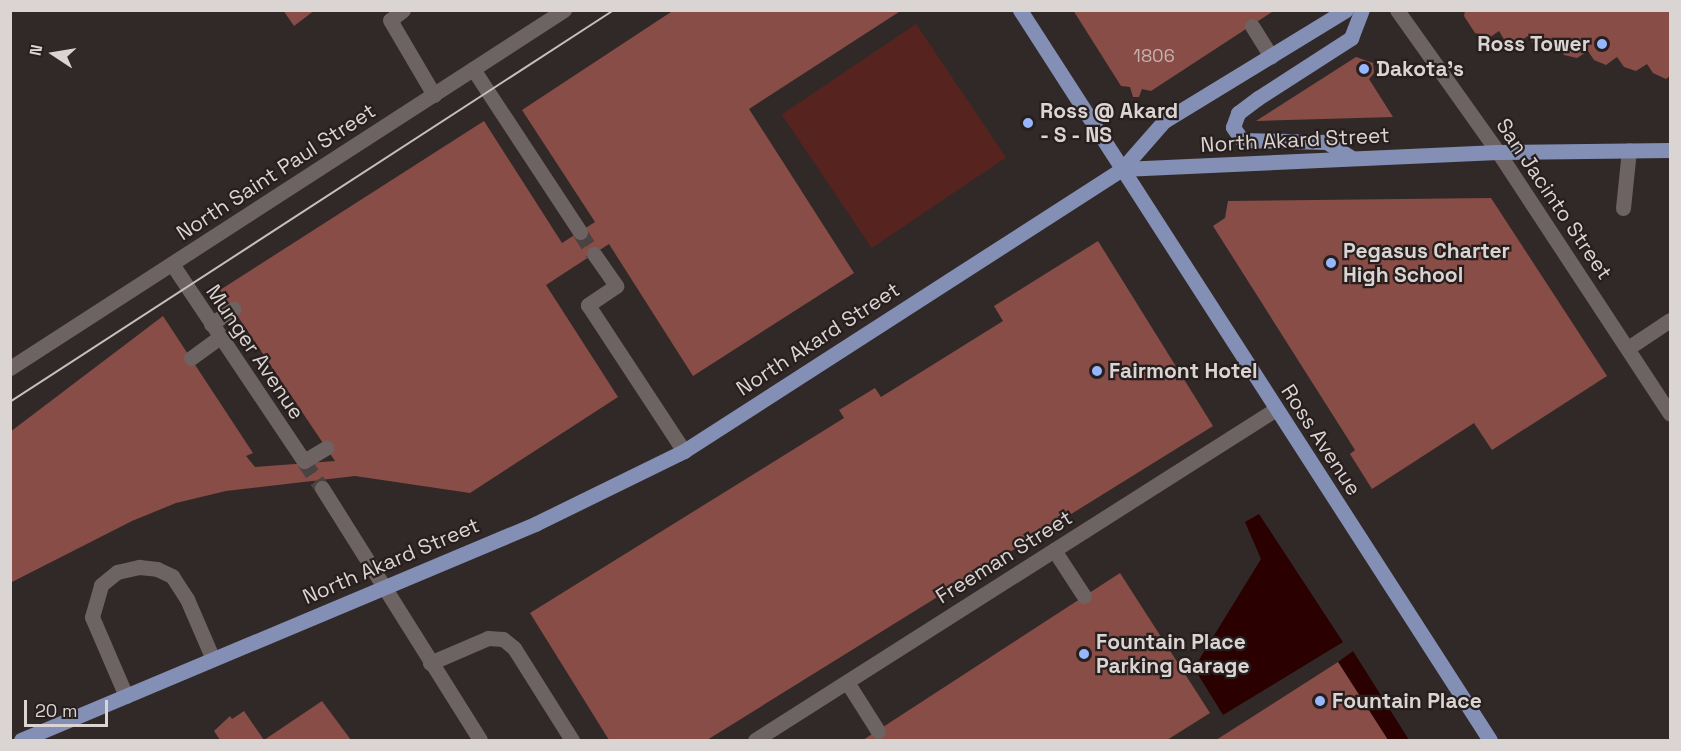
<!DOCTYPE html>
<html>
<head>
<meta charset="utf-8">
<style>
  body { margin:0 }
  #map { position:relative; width:1681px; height:751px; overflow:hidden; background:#312927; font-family:"Space Grotesk",sans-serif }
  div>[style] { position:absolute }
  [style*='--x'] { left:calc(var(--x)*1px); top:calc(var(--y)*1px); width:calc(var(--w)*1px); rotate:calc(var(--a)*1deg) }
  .green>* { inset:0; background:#57231e; transform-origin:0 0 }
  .water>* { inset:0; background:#2b0000 }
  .building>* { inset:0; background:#884d46 }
  .minor-tunnel>* { height:15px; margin-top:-7.5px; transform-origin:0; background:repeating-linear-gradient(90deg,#4a4341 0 15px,transparent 0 23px) }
  .minor>* { height:15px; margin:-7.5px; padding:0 7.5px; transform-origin:7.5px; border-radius:7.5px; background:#6d6362 }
  .major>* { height:15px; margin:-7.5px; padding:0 7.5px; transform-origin:7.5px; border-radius:7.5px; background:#838fb4 }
  .tram>* { height:1.5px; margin:-0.75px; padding:0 0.75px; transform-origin:0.75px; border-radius:0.75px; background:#c4bebd }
  .dots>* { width:16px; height:16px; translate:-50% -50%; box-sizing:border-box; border:3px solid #271f1e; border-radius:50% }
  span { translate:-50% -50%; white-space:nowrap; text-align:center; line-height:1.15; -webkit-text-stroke:4.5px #271f1e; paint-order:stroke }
  .number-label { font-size:18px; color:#c6b2b0 }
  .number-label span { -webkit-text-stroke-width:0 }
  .poi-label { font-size:21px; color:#dad4d3; font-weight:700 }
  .right { translate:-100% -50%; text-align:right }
  .left { translate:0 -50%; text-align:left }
  .street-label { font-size:21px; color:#dad4d3 }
  .frame { position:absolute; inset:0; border:12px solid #dad4d3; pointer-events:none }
  .north { position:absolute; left:24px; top:24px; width:60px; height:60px; -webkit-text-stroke:4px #271f1e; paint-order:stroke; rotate:282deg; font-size:16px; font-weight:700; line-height:24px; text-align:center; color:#dad4d3 }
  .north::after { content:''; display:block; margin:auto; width:21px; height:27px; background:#dad4d3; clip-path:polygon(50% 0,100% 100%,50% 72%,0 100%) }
  .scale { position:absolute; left:24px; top:700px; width:84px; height:27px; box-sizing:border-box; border:3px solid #dad4d3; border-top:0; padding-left:8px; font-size:18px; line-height:21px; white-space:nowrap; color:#dad4d3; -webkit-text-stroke:4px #271f1e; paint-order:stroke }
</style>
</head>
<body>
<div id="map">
  <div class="green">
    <i style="left:916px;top:24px;width:161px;height:162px;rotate:56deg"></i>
  </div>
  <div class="water">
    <i style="clip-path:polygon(1259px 514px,1343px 642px,1223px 715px,1194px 668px,1261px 559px,1245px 522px)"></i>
    <i style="clip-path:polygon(1353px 651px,1409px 740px,1388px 740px,1338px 662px)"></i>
  </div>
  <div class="building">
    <i style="clip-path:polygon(283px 10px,315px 10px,294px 26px)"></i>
    <i style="clip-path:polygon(674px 10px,902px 10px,749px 109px,854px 273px,693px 376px,609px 244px,546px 285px,618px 397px,470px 493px,355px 476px,226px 491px,176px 503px,132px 521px,10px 583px,10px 432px,163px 316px,253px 453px,246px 456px,255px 467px,335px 461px,220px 290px,484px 121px,562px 243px,595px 222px,522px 110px)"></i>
    <i style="clip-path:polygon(1073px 10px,1275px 10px,1151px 91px,1142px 89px,1139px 97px,1133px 97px,1130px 87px,1121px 86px)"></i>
    <i style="clip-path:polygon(1465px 10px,1670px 10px,1670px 76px,1666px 79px,1653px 73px,1647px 64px,1636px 71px,1624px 67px,1617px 57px,1606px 65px,1594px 60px,1588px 51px,1577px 58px,1564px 55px,1559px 45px,1548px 51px,1536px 48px,1528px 36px,1517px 43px,1505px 41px,1499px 31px,1489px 38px,1475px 33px,1464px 16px)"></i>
    <i style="clip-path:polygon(1356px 57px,1373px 63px,1374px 73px,1369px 79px,1393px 117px,1256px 121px)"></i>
    <i style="clip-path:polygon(1491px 198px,1607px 376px,1492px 450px,1474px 423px,1372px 489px,1350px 454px,1355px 450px,1213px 226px,1225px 218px,1228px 201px)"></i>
    <i style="clip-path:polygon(1098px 241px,1213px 426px,707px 740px,609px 740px,530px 613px,844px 418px,839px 410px,875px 388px,881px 397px,1003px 321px,994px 306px)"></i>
    <i style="clip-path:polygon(1120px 573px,1210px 713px,1167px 740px,863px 740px)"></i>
    <i style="clip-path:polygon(1338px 662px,1388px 740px,1216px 740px)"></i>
    <i style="clip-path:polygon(322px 701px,351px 740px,264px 740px)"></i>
    <i style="clip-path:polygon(244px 711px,264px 740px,220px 740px,214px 731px,230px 716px,232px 719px)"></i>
  </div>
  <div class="minor-tunnel">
    <i style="--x:580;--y:232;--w:26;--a:58"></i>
    <i style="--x:304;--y:461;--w:32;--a:56"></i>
  </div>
  <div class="minor">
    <i style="--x:403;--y:10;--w:16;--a:142"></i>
    <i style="--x:390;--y:20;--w:87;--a:59.6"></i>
    <i style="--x:1397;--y:10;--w:174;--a:54.6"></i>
    <i style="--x:1498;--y:152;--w:313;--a:56.7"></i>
    <i style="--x:1252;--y:26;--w:36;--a:58"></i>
    <i style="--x:473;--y:69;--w:195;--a:56.7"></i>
    <i style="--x:1623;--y:208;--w:58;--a:-84.1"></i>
    <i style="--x:594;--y:254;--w:39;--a:55"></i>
    <i style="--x:616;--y:286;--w:34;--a:146"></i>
    <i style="--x:588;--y:305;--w:175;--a:56.7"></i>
    <i style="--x:172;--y:264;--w:237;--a:56.2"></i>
    <i style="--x:304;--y:461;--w:26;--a:-31"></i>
    <i style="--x:211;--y:324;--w:27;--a:-34"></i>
    <i style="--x:1628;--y:348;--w:50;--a:-33.7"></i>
    <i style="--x:191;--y:358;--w:36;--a:-36"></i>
    <i style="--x:10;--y:368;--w:660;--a:-32.87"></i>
    <i style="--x:322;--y:488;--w:297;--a:57.9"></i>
    <i style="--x:1054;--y:550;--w:55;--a:56.9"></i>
    <i style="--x:430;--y:663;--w:63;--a:-23.3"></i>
    <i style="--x:488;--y:638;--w:15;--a:4"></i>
    <i style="--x:503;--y:639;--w:14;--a:39"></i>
    <i style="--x:514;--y:648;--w:109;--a:57.8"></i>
    <i style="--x:847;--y:682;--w:58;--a:57.7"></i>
    <i style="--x:126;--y:696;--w:86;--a:-113.3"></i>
    <i style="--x:92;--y:617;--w:33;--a:-74"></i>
    <i style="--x:101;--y:585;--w:21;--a:-39"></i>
    <i style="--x:117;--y:572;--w:23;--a:-13"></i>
    <i style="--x:139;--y:567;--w:18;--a:6"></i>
    <i style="--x:157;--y:569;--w:17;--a:25"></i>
    <i style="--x:172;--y:576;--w:27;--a:57"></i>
    <i style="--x:187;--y:599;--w:65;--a:66.6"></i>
    <i style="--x:755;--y:740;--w:617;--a:-32.43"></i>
  </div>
  <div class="major">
    <i style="--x:1020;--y:10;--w:868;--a:57.23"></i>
    <i style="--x:1352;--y:158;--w:31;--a:-148"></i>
    <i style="--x:1326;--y:142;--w:84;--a:-178.6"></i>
    <i style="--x:1242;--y:140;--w:16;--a:-125"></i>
    <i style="--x:1233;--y:127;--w:15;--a:-70"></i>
    <i style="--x:1238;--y:113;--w:25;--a:-37"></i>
    <i style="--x:1258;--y:98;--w:111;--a:-32.8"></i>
    <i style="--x:1351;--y:38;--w:30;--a:-69"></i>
    <i style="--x:1122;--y:169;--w:64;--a:-48.8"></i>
    <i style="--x:1164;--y:121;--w:213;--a:-31.4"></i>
    <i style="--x:21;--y:740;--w:558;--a:-22.79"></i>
    <i style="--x:535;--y:524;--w:166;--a:-26.1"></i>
    <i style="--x:684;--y:451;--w:521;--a:-32.77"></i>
    <i style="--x:1122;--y:169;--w:376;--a:-2.6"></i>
    <i style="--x:1498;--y:152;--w:172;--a:-0.7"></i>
  </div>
  <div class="tram">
    <i style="--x:10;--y:402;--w:720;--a:-32.98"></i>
  </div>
  <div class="dots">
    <i style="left:1602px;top:44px;background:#96b6fd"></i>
    <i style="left:1364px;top:69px;background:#96b6fd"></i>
    <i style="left:1028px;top:123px;background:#96b6fd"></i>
    <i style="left:1331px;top:263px;background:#96b6fd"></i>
    <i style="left:1097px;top:371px;background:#96b6fd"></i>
    <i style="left:1084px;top:654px;background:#96b6fd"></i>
    <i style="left:1320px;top:701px;background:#96b6fd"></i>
  </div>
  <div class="number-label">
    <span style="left:1154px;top:56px">1806</span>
  </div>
  <div class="poi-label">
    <span class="right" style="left:1590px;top:44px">Ross Tower</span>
    <span class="left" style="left:1376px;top:69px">Dakota's</span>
    <span class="left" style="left:1040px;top:123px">Ross @ Akard<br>- S - NS</span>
    <span class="left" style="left:1343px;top:263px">Pegasus Charter<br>High School</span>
    <span class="left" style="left:1109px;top:371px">Fairmont Hotel</span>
    <span class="left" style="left:1096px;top:654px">Fountain Place<br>Parking Garage</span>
    <span class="left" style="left:1332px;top:701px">Fountain Place</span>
  </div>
  <div class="street-label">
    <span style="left:1295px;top:140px;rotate:-3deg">North Akard Street</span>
    <span style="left:276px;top:172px;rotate:-33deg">North Saint Paul Street</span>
    <span style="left:1554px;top:199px;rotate:56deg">San Jacinto Street</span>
    <span style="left:818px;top:339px;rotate:-33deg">North Akard Street</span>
    <span style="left:255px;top:352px;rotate:56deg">Munger Avenue</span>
    <span style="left:1321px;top:440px;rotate:57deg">Ross Avenue</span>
    <span style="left:1004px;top:557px;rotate:-32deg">Freeman Street</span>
    <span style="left:391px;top:561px;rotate:-23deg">North Akard Street</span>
  </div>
  <div class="frame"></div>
  <div class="north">N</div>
  <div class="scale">20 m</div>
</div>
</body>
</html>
